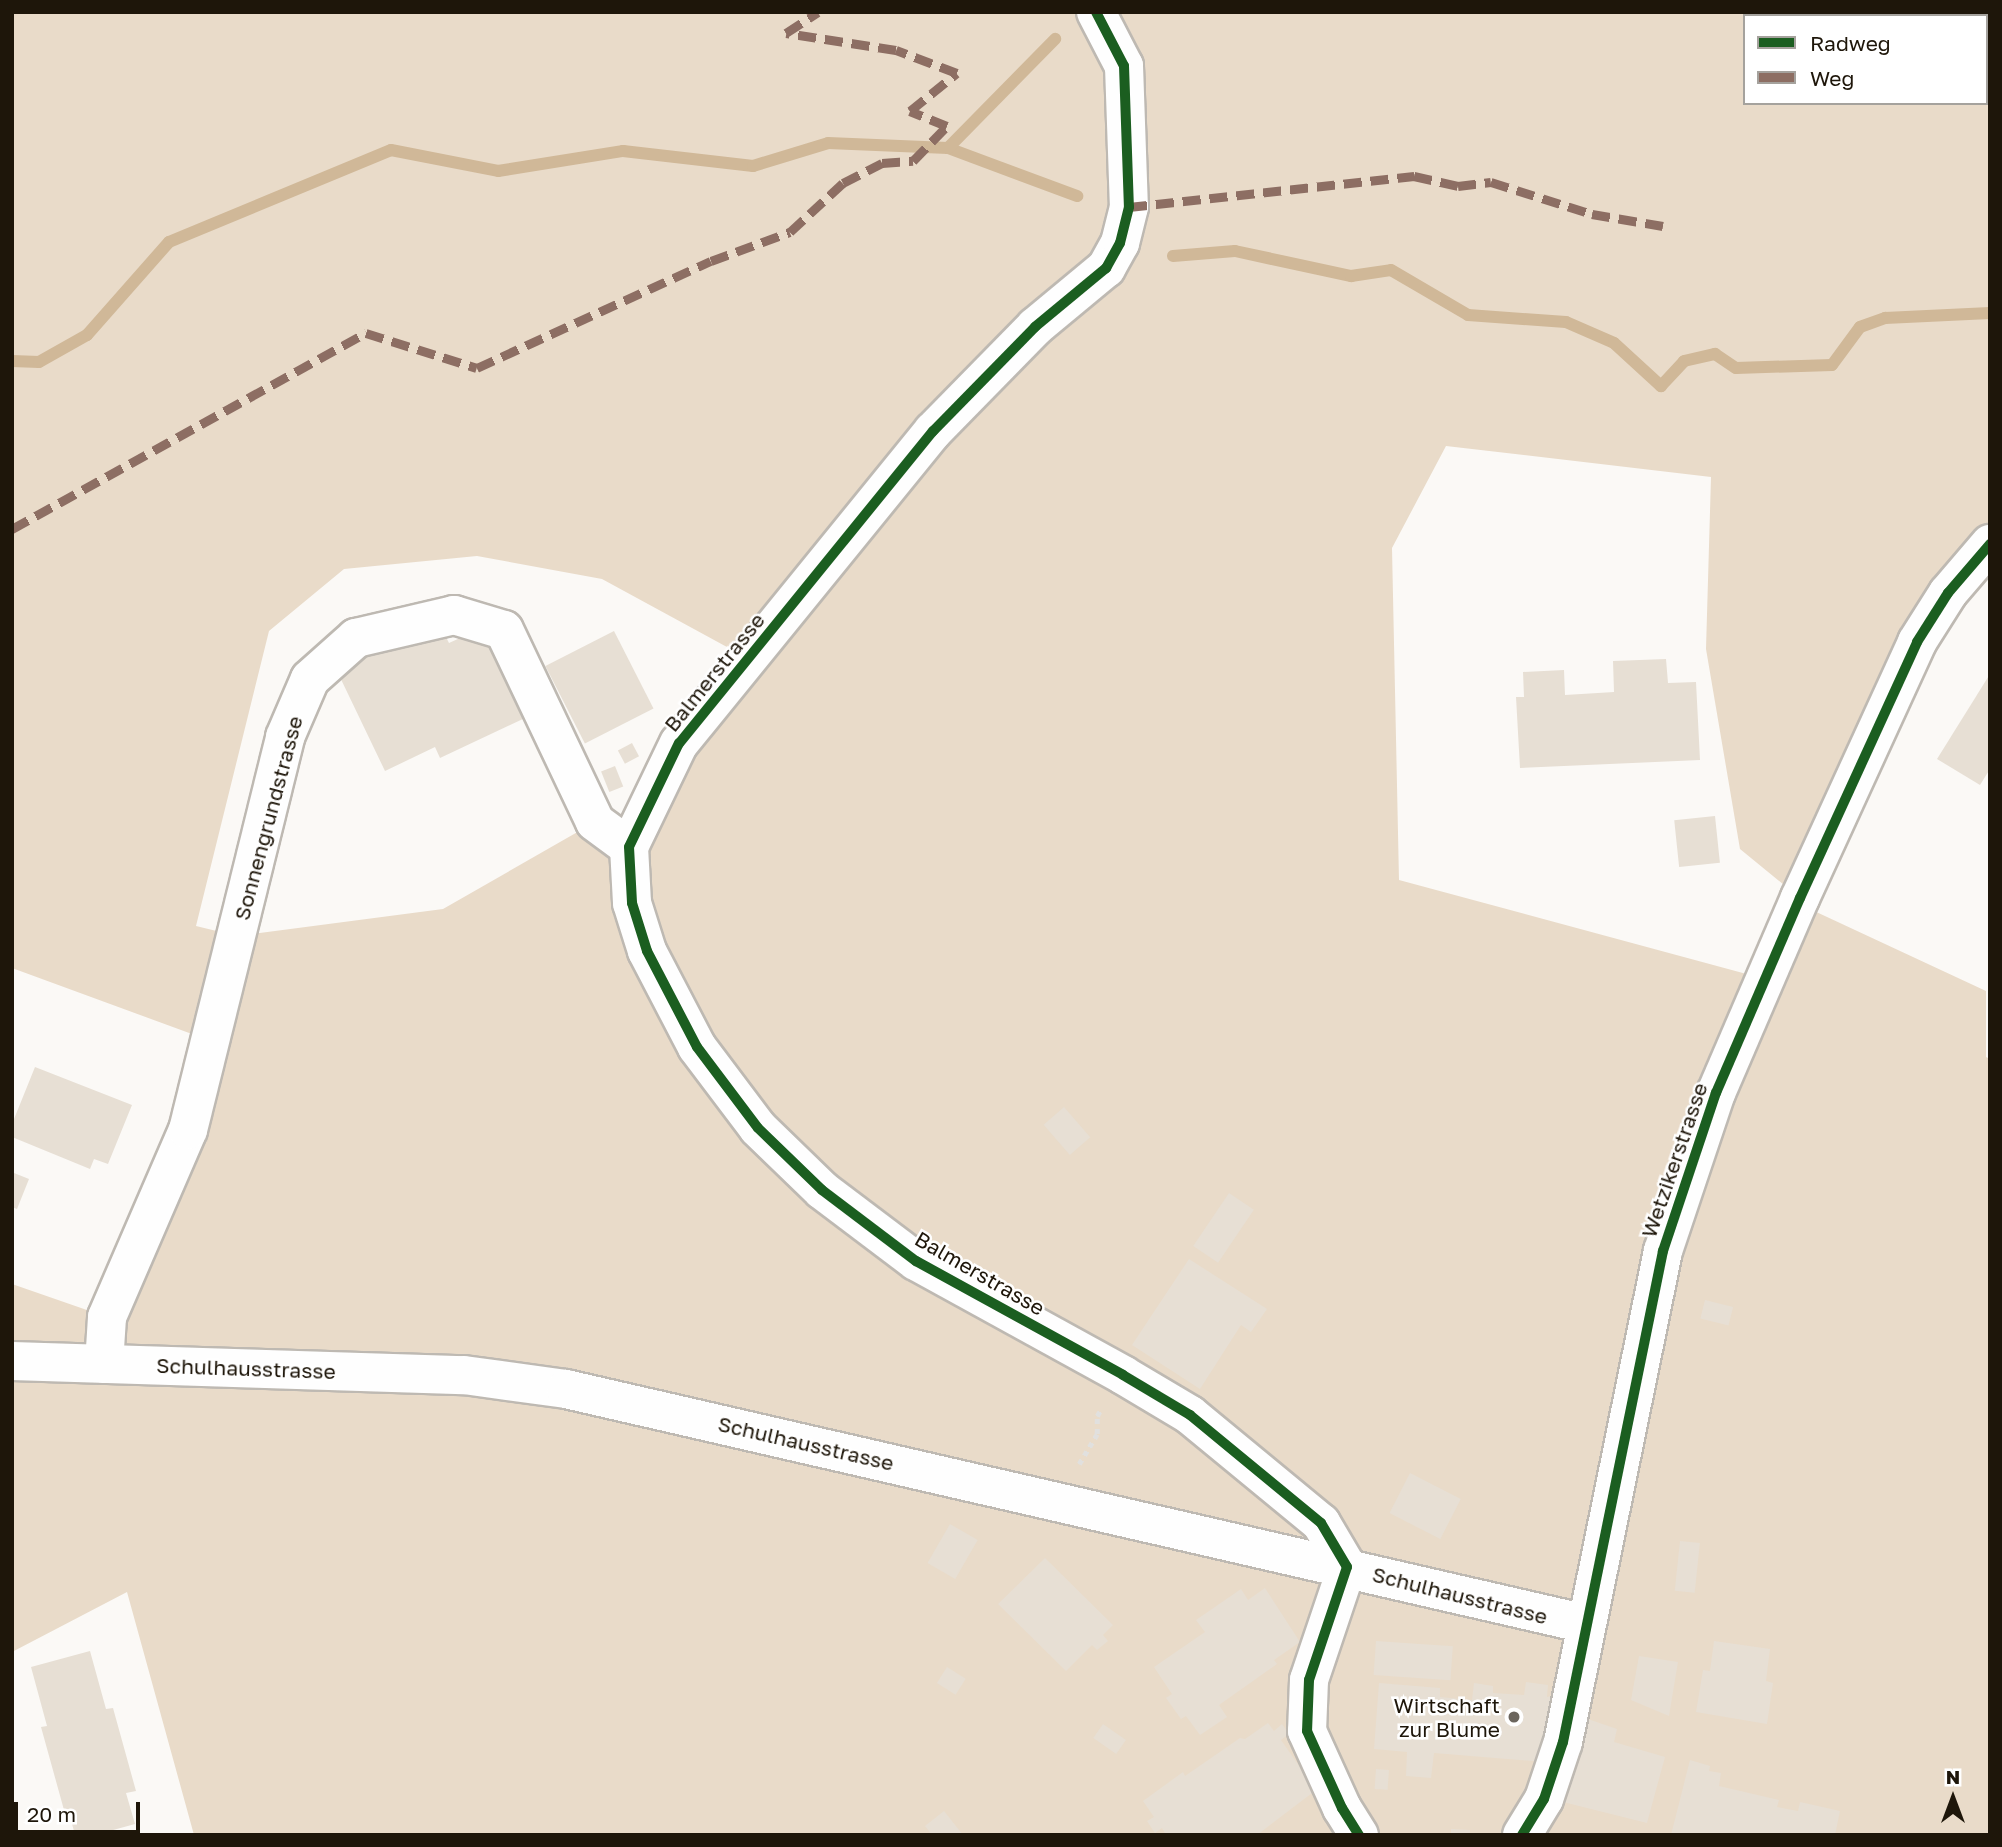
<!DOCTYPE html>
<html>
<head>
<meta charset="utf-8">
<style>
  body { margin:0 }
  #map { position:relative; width:2002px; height:1847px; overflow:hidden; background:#fbf9f6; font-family:"Golos Text",sans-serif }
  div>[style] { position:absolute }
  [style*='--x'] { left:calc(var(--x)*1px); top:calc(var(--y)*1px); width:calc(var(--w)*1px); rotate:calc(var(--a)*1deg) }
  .green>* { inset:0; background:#e9dbc9 }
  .stream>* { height:12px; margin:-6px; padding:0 6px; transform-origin:6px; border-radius:6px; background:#d0b898 }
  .building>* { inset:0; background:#e7dfd4; transform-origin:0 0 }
  .path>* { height:4.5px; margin-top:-2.25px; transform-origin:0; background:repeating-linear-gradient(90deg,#e1e0de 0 5px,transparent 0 10px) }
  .roads { filter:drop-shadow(2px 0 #beb9b2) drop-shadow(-2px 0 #beb9b2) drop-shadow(0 2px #beb9b2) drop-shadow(0 -2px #beb9b2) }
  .street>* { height:38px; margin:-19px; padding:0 19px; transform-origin:19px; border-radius:19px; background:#fefefe }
  .secondary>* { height:38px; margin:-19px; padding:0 19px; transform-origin:19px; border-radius:19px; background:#fefefe }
  .quiet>* { height:9px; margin-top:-4.5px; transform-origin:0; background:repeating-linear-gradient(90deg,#8d6e63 0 18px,transparent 0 27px) }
  .cycleway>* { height:10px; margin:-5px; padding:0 5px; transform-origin:5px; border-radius:5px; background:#1b5e20 }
  .dots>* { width:19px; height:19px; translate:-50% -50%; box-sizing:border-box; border:4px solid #fff; border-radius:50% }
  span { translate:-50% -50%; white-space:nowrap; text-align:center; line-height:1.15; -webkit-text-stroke:5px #fff; paint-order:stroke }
  .street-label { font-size:21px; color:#1e160a }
  .poi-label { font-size:21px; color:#1e160a }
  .right { translate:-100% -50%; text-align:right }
  .frame { position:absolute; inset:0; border:14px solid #1e160a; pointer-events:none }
  .legend { position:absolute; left:1743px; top:14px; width:245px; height:91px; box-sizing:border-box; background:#fff; border:2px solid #a5a29d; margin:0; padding:9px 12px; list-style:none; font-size:21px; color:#1e160a }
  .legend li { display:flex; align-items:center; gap:14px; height:35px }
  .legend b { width:35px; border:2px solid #a5a29d }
  .north { position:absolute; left:1918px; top:1763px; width:70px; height:70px; -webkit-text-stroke:5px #fff; paint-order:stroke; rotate:0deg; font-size:19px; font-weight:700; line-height:28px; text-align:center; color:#1e160a }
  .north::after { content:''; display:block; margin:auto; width:24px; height:32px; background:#1e160a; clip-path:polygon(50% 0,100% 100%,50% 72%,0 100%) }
  .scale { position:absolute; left:14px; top:1802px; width:126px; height:32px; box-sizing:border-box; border:4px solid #1e160a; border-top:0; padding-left:9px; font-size:21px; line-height:24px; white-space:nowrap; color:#1e160a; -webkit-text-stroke:5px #fff; paint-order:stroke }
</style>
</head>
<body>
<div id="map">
  <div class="green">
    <i style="clip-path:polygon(evenodd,12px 12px,1990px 12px,1990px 544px,1800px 898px,1740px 849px,1706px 649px,1711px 477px,1446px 446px,1392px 548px,1399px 880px,1765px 979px,1797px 903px,1986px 991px,1986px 1057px,1990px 1059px,1990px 1835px,194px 1835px,127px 1592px,12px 1652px,12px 1284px,107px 1317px,211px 1041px,12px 968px,12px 12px,1745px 16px,1986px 16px,1986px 103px,1745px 103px,1745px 16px,12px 12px,477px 556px,602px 579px,749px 659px,629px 847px,595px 822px,443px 909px,237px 936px,196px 926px,269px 631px,344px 569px,477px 556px)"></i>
  </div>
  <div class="stream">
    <i style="--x:948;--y:148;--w:138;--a:20.4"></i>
    <i style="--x:1173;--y:256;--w:62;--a:-4.6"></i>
    <i style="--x:1235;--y:251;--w:119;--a:12.2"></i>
    <i style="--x:1351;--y:276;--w:40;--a:-8.5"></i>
    <i style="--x:1391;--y:270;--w:89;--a:30.3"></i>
    <i style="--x:1468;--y:315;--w:98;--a:4.1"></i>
    <i style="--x:1566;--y:322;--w:52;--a:23.6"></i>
    <i style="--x:1614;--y:343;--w:64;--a:42.5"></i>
    <i style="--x:1661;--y:386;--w:34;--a:-47"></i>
    <i style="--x:1684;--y:361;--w:32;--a:-13"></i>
    <i style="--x:1715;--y:354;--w:25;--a:34"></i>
    <i style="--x:1736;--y:368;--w:96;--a:-1.8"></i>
    <i style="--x:1832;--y:365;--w:47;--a:-53.6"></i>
    <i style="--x:1860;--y:327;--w:27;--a:-20"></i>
    <i style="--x:1885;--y:318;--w:105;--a:-2.7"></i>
    <i style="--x:12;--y:361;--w:27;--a:2"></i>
    <i style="--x:39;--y:362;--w:55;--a:-29.4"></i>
    <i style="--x:87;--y:335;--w:124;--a:-48.6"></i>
    <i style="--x:169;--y:242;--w:240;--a:-22.5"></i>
    <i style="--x:391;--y:150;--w:109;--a:11.1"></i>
    <i style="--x:498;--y:171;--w:127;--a:-9.1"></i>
    <i style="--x:623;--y:151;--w:131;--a:6.6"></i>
    <i style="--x:753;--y:166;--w:78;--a:-17"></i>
    <i style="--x:828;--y:143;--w:120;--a:2.4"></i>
    <i style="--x:948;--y:148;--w:153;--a:-45.5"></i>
  </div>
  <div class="building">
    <i style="clip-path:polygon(439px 623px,449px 643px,482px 628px,525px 718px,440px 758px,435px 747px,385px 771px,337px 671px)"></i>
    <i style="left:614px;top:631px;width:87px;height:77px;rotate:63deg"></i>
    <i style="clip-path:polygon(1666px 659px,1668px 683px,1696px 682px,1700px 760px,1520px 768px,1516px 697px,1524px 697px,1523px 672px,1564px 670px,1565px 695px,1614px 692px,1613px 661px)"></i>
    <i style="clip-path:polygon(1990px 674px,1990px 769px,1980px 785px,1937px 759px)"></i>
    <i style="left:632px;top:743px;width:15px;height:16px;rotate:62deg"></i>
    <i style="left:615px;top:766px;width:22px;height:15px;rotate:68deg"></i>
    <i style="left:1715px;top:816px;width:47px;height:41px;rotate:84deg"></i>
    <i style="clip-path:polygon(35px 1067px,132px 1105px,108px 1164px,94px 1159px,90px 1169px,12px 1137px,12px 1124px)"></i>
    <i style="left:1064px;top:1107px;width:40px;height:27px;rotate:49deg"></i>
    <i style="clip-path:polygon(14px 1173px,29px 1179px,17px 1209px,12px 1207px)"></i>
    <i style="left:1229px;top:1193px;width:30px;height:64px;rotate:34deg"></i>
    <i style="clip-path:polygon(1189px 1259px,1267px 1309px,1251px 1332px,1241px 1325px,1200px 1389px,1132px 1345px)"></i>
    <i style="left:1705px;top:1300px;width:29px;height:19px;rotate:14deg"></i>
    <i style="left:1410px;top:1473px;width:57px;height:45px;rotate:27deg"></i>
    <i style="left:950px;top:1524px;width:32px;height:45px;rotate:30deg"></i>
    <i style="left:1680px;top:1541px;width:20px;height:50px;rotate:6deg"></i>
    <i style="clip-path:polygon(1045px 1558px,1113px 1625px,1103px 1635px,1108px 1641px,1097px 1650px,1092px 1645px,1066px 1671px,998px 1604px)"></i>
    <i style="clip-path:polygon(1265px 1588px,1300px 1642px,1274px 1660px,1277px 1664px,1219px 1705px,1227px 1717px,1200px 1735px,1186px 1716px,1181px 1719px,1166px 1698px,1172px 1694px,1154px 1667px,1205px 1632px,1196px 1620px,1241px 1589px,1248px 1600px)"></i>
    <i style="left:1376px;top:1641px;width:77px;height:34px;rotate:4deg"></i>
    <i style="clip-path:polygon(1714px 1641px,1770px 1649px,1766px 1681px,1773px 1683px,1767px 1724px,1696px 1712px,1703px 1670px,1710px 1671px)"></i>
    <i style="clip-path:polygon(90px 1651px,106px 1709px,113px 1708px,136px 1791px,126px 1793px,135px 1824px,95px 1835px,75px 1835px,68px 1809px,64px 1810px,41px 1727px,47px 1726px,31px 1667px)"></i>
    <i style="clip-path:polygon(1639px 1656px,1678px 1662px,1669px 1716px,1631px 1700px)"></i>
    <i style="left:947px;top:1667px;width:22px;height:19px;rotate:32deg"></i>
    <i style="clip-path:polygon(1526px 1682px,1548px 1685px,1547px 1697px,1551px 1696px,1546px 1762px,1434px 1753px,1431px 1778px,1406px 1776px,1407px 1752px,1374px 1749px,1379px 1683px,1440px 1688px,1440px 1697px,1472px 1700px,1474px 1683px,1493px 1686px,1493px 1693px,1524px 1695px)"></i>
    <i style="clip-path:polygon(1585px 1718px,1617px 1729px,1614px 1742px,1665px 1757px,1647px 1823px,1563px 1802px)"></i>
    <i style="clip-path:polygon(1268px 1723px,1274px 1731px,1282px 1724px,1289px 1734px,1281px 1740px,1316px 1790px,1257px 1835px,1166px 1835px,1162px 1828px,1155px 1833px,1147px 1821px,1154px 1817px,1143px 1801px,1183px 1772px,1185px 1776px,1240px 1738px,1245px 1739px)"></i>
    <i style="left:1103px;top:1724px;width:28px;height:17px;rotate:35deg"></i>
    <i style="clip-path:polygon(1690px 1760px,1710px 1766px,1709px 1771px,1721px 1773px,1719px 1786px,1779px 1800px,1777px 1807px,1798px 1811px,1800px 1802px,1840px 1811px,1835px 1835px,1671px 1835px)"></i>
    <i style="left:1376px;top:1769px;width:13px;height:20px;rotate:4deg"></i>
    <i style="clip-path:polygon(944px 1811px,963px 1835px,932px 1835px,925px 1826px)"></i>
    <i style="clip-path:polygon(1451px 1829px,1470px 1830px,1470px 1835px,1451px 1835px)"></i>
  </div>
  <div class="path">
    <i style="--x:1079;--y:1464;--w:35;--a:-59"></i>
    <i style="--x:1097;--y:1434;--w:18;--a:-90"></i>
    <i style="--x:1097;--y:1416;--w:8;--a:-60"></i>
  </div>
  <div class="roads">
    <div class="street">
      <i style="--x:1096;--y:12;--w:61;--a:62.6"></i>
      <i style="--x:1124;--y:66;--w:141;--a:88"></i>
      <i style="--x:1129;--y:207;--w:37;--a:104"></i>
      <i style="--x:1120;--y:243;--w:29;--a:119"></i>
      <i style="--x:1106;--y:268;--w:92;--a:140.3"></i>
      <i style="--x:1035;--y:327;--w:146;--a:134.4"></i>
      <i style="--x:933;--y:431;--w:402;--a:129.1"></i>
      <i style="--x:679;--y:743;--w:115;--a:115.7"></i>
      <i style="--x:629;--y:847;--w:56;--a:86.9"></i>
      <i style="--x:632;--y:903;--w:50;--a:72.6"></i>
      <i style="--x:647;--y:951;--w:108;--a:62.5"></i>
      <i style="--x:697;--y:1047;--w:101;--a:53"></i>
      <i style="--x:758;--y:1128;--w:89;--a:44.1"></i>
      <i style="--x:822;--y:1190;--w:118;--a:37.1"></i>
      <i style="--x:916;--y:1261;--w:236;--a:28.8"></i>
      <i style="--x:1123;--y:1375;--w:78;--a:30.8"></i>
      <i style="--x:1190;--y:1415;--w:170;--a:39.5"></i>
      <i style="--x:1321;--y:1523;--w:51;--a:59.4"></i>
      <i style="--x:1347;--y:1567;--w:119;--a:108.6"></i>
      <i style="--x:1309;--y:1680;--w:51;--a:92.2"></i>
      <i style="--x:1307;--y:1731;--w:85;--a:65.6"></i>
      <i style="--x:1342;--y:1808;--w:32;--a:58"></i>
      <i style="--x:12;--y:1361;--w:452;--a:1.8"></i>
      <i style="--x:464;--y:1375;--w:103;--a:7.8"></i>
      <i style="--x:566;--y:1389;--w:1047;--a:12.97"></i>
      <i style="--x:104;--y:1364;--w:47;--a:-86.3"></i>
      <i style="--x:107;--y:1317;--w:204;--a:-66.6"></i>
      <i style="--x:188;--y:1130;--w:405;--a:-76.1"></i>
      <i style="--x:285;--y:737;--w:63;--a:-66.7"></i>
      <i style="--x:310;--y:679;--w:62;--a:-41.7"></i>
      <i style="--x:356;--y:638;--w:101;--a:-13.2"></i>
      <i style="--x:454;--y:615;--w:52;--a:16.7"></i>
      <i style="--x:504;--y:630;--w:212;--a:64.6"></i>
      <i style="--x:595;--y:822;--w:42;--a:36.3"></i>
    </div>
    <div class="secondary">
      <i style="--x:1522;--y:1835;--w:42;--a:-58.6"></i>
      <i style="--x:1544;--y:1799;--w:60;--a:-71.6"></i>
      <i style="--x:1563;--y:1742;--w:501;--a:-78.49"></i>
      <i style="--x:1663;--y:1251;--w:167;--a:-71.5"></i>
      <i style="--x:1716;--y:1093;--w:212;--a:-66.7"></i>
      <i style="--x:1800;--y:898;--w:281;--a:-65.4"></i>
      <i style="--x:1917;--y:642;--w:58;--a:-57.7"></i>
      <i style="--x:1948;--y:593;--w:65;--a:-49.4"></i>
    </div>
  </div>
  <div class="quiet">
    <i style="--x:1129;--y:207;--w:287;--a:-6.2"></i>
    <i style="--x:1414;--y:176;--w:45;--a:12.8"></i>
    <i style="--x:1458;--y:186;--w:33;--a:-7"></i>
    <i style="--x:1491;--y:182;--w:106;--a:17.6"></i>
    <i style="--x:1592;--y:214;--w:72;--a:9.6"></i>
    <i style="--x:12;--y:529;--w:405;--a:-29"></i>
    <i style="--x:366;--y:333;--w:116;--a:17.5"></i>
    <i style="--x:477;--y:368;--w:257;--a:-24.6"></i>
    <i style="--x:711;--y:261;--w:84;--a:-20.2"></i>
    <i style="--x:790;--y:232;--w:72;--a:-42.8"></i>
    <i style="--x:843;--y:183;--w:44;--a:-27.1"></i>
    <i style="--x:882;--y:163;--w:31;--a:-4"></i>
    <i style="--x:913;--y:161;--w:49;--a:-45.8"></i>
    <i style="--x:947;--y:126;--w:40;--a:-158"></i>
    <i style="--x:910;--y:111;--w:60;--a:-39"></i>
    <i style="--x:957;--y:73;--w:65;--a:-159.3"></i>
    <i style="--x:896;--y:50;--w:111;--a:-171.2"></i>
    <i style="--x:786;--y:33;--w:38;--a:-33"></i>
  </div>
  <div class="cycleway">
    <i style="--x:1096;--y:12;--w:61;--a:62.6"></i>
    <i style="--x:1124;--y:66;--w:141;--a:88"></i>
    <i style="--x:1129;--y:207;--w:37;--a:104"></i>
    <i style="--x:1120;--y:243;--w:29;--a:119"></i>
    <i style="--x:1106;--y:268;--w:92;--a:140.3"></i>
    <i style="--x:1035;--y:327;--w:146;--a:134.4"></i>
    <i style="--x:933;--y:431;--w:402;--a:129.1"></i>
    <i style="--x:679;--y:743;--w:115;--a:115.7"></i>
    <i style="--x:629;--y:847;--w:56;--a:86.9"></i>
    <i style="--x:632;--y:903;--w:50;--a:72.6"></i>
    <i style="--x:647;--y:951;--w:108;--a:62.5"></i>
    <i style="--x:697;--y:1047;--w:101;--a:53"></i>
    <i style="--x:758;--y:1128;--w:89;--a:44.1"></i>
    <i style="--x:822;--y:1190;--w:118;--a:37.1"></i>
    <i style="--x:916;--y:1261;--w:236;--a:28.8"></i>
    <i style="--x:1123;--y:1375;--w:78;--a:30.8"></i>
    <i style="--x:1190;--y:1415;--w:170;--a:39.5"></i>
    <i style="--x:1321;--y:1523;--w:51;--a:59.4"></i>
    <i style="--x:1347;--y:1567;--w:119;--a:108.6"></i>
    <i style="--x:1309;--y:1680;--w:51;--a:92.2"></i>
    <i style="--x:1307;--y:1731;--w:85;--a:65.6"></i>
    <i style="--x:1342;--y:1808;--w:32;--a:58"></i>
    <i style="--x:1522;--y:1835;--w:42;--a:-58.6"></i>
    <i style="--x:1544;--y:1799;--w:60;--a:-71.6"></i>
    <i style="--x:1563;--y:1742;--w:501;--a:-78.49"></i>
    <i style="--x:1663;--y:1251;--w:167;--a:-71.5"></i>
    <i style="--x:1716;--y:1093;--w:212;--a:-66.7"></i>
    <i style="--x:1800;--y:898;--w:281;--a:-65.4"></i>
    <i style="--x:1917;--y:642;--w:58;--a:-57.7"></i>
    <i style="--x:1948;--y:593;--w:65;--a:-49.4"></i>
  </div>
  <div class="dots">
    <i style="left:1514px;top:1717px;background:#6b655d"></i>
  </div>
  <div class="street-label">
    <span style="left:714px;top:672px;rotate:-51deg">Balmerstrasse</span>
    <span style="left:268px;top:818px;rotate:-75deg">Sonnengrundstrasse</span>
    <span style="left:1674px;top:1160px;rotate:-71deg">Wetzikerstrasse</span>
    <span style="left:980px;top:1273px;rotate:30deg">Balmerstrasse</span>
    <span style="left:246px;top:1368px;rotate:2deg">Schulhausstrasse</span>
    <span style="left:806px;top:1443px;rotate:13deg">Schulhausstrasse</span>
    <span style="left:1460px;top:1595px;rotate:14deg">Schulhausstrasse</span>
  </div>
  <div class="poi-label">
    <span class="right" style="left:1500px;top:1717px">Wirtschaft<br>zur Blume</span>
  </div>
  <div class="frame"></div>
  <ul class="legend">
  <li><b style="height:9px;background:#1b5e20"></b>Radweg</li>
  <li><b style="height:9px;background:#8d6e63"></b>Weg</li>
  </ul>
  <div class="north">N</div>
  <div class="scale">20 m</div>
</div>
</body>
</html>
